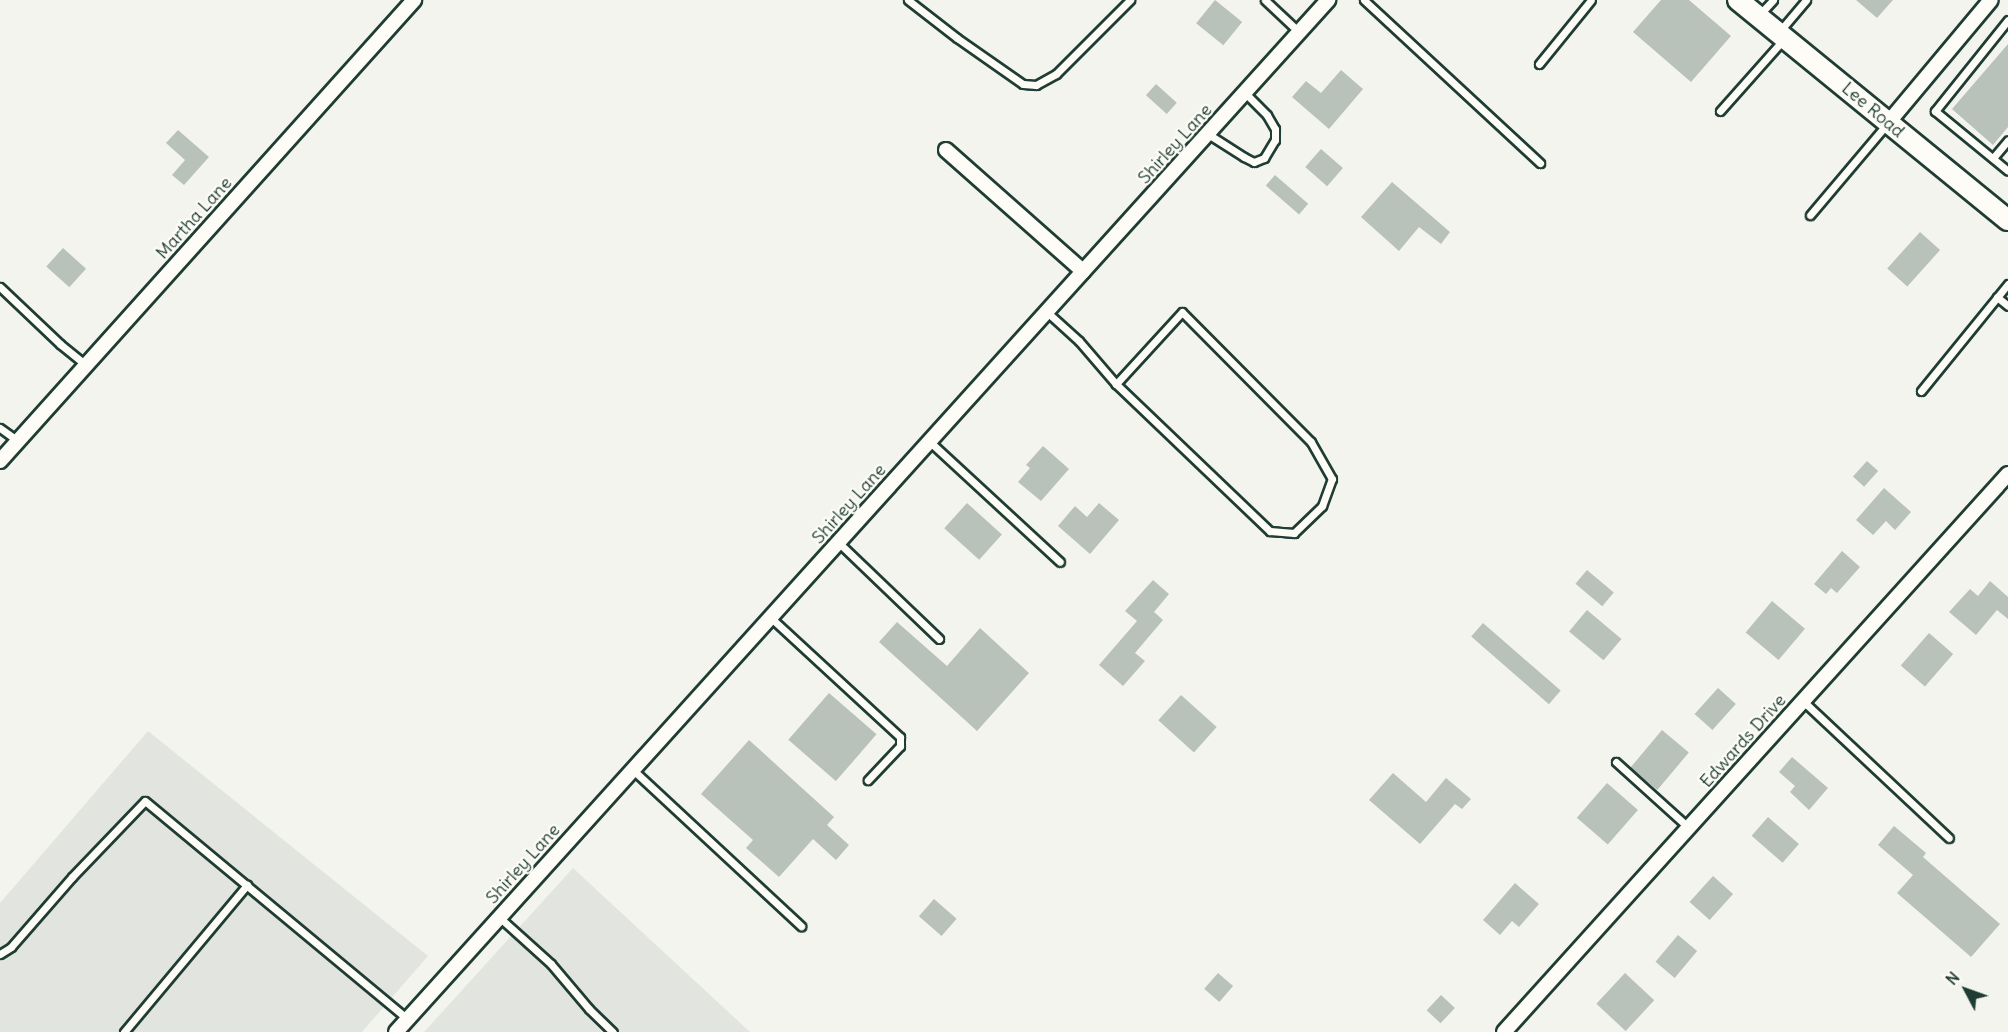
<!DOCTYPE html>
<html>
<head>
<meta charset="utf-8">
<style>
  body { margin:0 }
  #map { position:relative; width:2008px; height:1032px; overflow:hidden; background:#f4f4ef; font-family:Delius,sans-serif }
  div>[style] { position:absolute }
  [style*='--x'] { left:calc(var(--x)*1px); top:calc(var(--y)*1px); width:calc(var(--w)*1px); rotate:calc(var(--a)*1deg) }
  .built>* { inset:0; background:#e2e5df }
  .building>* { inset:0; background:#b9c1bb; transform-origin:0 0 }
  .roads { filter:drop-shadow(2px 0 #1f3d34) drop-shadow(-2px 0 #1f3d34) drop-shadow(0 2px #1f3d34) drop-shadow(0 -2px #1f3d34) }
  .lane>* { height:7px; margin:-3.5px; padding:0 3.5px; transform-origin:3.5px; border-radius:3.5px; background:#fdfcf7 }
  .street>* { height:14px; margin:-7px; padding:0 7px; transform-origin:7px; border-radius:7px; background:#fdfcf7 }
  .secondary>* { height:20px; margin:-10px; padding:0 10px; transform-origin:10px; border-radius:10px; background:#fdfcf7 }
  span { translate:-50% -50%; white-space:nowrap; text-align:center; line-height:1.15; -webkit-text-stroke:4.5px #fdfcf7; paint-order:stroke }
  .street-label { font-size:18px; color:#1f3d34 }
  .north { position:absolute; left:1936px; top:960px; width:60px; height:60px; -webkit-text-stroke:4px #fdfcf7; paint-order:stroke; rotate:311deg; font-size:16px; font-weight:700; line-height:24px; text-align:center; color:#1f3d34 }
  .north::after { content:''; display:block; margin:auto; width:21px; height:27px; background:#1f3d34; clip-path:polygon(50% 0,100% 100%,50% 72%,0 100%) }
</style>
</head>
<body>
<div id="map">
  <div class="built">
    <i style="clip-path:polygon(148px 731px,428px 956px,362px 1032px,0 1032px,0 903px)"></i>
    <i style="clip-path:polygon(573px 868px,750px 1032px,424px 1032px)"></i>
  </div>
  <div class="building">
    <i style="left:1215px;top:0;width:35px;height:30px;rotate:39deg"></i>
    <i style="clip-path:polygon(1661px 0,1689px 0,1731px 36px,1691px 82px,1633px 32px)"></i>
    <i style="clip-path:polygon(1856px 0,1893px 0,1877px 18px)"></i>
    <i style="clip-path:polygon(2008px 44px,2008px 127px,1993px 145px,1952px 109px)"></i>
    <i style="clip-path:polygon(1341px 70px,1363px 89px,1329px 129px,1292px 97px,1306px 81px,1321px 93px)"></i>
    <i style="left:1156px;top:84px;width:28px;height:15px;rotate:42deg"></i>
    <i style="clip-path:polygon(178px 130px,209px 157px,184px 185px,172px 175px,185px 160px,166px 143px)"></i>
    <i style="left:1321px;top:149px;width:29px;height:24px;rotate:41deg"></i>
    <i style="left:1275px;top:175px;width:44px;height:14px;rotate:41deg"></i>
    <i style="clip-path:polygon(1392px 182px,1450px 232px,1441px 244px,1419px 227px,1399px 251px,1361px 217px)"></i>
    <i style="left:1920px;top:232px;width:27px;height:49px;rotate:42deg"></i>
    <i style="left:63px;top:248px;width:31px;height:25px;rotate:42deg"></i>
    <i style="clip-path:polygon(1043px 446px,1069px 469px,1041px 501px,1018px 482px,1030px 468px,1026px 465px)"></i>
    <i style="left:1867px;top:461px;width:15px;height:21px;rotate:42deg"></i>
    <i style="clip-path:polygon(1884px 488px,1911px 512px,1895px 530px,1886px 521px,1873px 535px,1856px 520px)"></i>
    <i style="left:967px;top:503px;width:47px;height:34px;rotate:42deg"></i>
    <i style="clip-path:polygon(1099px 503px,1119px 520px,1090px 554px,1058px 526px,1075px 506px,1087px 517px)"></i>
    <i style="clip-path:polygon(1842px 551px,1860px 567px,1837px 593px,1831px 588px,1826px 594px,1814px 584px)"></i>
    <i style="left:1587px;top:570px;width:35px;height:18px;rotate:40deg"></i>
    <i style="clip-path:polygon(1153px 580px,1169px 594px,1154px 612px,1163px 620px,1135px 653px,1145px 661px,1123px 686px,1099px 665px,1137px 621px,1125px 611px)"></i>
    <i style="clip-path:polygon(1990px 581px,2008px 597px,2008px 619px,1997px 610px,1976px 635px,1949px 612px,1970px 589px,1978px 596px)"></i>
    <i style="left:1772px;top:601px;width:43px;height:41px;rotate:40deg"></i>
    <i style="left:1587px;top:610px;width:45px;height:28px;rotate:40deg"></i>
    <i style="clip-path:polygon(897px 622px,947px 666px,980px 628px,1029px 673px,977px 731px,879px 642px)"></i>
    <i style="left:1483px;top:623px;width:103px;height:18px;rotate:41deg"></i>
    <i style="left:1929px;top:633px;width:32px;height:43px;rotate:41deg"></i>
    <i style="left:1718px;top:688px;width:24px;height:35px;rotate:42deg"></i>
    <i style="left:829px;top:693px;width:63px;height:62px;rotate:41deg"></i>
    <i style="left:1181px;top:695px;width:48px;height:34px;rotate:42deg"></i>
    <i style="left:1662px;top:730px;width:35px;height:49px;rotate:40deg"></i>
    <i style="clip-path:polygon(749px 740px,834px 817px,827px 825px,849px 845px,836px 860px,813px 839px,779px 877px,746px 848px,753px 840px,701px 794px)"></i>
    <i style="clip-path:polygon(1792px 757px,1828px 788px,1809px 810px,1790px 792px,1795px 786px,1779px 772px)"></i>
    <i style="clip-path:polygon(1393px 773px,1426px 802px,1446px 778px,1471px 799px,1462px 809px,1455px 804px,1420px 844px,1369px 800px)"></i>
    <i style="left:1607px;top:783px;width:41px;height:46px;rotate:41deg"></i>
    <i style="left:1768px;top:817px;width:41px;height:25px;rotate:41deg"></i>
    <i style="clip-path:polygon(1894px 826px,1926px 853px,1923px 857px,2000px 924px,1971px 957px,1897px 893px,1913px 875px,1878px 845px)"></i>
    <i style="left:1713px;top:876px;width:27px;height:35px;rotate:42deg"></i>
    <i style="clip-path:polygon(1515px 883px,1539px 904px,1519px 927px,1512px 921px,1500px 935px,1483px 920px)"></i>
    <i style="left:934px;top:899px;width:30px;height:23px;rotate:41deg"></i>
    <i style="left:1678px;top:935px;width:25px;height:35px;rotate:40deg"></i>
    <i style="left:1218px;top:973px;width:20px;height:21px;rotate:41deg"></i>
    <i style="left:1625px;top:973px;width:40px;height:42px;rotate:43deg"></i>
    <i style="left:1441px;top:995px;width:19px;height:21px;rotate:43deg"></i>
  </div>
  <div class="roads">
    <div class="lane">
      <i style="--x:908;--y:0;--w:62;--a:37.8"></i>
      <i style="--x:957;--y:38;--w:80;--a:34.9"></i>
      <i style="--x:1023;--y:84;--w:13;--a:4"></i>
      <i style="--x:1036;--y:85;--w:23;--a:-29"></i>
      <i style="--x:1056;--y:74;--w:105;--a:-45"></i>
      <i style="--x:1265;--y:0;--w:47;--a:43.3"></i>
      <i style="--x:1364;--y:0;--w:240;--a:42.8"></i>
      <i style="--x:1760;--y:14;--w:19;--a:-47"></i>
      <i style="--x:2008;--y:20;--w:117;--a:128.7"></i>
      <i style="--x:1935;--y:111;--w:94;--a:39.4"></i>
      <i style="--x:1779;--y:32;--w:42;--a:-49.8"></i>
      <i style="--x:1539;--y:64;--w:82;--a:-50.9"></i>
      <i style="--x:1720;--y:111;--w:96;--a:-48.4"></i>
      <i style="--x:1208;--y:134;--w:43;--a:32.6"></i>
      <i style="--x:1244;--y:157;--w:11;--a:27"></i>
      <i style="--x:1254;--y:162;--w:11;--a:-22"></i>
      <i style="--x:1264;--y:158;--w:21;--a:-59"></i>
      <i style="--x:1275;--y:140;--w:11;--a:-90"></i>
      <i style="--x:1275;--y:129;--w:16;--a:-120"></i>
      <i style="--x:1267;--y:115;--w:31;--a:-135"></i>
      <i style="--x:1993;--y:158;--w:23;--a:-50"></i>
      <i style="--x:1810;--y:215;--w:118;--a:-49.8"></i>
      <i style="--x:0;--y:287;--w:83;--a:43.5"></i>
      <i style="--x:60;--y:344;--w:33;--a:39"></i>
      <i style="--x:1997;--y:297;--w:14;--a:39"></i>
      <i style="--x:1047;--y:312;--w:43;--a:42.2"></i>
      <i style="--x:1079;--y:341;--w:57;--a:49.3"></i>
      <i style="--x:1116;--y:384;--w:213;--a:43.7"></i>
      <i style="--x:1270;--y:531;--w:24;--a:5"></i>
      <i style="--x:1294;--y:533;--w:39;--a:-44"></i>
      <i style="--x:1322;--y:506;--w:29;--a:-70"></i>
      <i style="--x:1332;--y:479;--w:43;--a:-119.6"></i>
      <i style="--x:1311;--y:442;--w:183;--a:-134.8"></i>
      <i style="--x:1182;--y:312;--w:98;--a:132.5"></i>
      <i style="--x:1921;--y:391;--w:138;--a:-50.9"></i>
      <i style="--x:0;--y:428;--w:22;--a:36"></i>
      <i style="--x:929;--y:441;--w:178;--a:42.7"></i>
      <i style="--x:838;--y:542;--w:140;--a:43.8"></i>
      <i style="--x:770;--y:617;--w:177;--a:42.7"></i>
      <i style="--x:900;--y:737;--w:9;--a:90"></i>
      <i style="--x:900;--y:746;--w:47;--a:133.3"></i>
      <i style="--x:1803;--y:701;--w:200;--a:43.2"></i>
      <i style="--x:1616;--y:762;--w:98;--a:42.1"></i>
      <i style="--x:632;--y:769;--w:231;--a:42.9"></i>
      <i style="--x:499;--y:917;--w:70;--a:42.1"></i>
      <i style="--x:551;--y:964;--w:59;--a:49.8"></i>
      <i style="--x:589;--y:1009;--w:33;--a:44"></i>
      <i style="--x:0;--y:954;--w:13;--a:-32"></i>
      <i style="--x:11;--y:947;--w:93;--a:-48.9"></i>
      <i style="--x:72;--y:877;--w:105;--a:-46.2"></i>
      <i style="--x:145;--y:801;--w:342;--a:39.7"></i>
      <i style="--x:124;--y:1032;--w:192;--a:-50.1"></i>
    </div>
    <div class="street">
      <i style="--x:1888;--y:123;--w:160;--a:-50.1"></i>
      <i style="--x:946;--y:150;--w:183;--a:41.5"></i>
      <i style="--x:0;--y:461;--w:620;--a:-48.07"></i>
      <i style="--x:396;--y:1032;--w:1391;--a:-47.91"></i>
      <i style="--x:1504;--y:1032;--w:752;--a:-47.91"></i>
    </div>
    <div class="secondary">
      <i style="--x:1738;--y:0;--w:348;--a:39.2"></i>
    </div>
  </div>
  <div class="street-label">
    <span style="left:1873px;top:110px;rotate:40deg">Lee Road</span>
    <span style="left:1175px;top:144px;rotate:-48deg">Shirley Lane</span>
    <span style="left:194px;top:218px;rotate:-48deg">Martha Lane</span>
    <span style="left:849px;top:504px;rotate:-48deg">Shirley Lane</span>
    <span style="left:1743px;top:741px;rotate:-48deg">Edwards Drive</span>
    <span style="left:523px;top:864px;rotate:-48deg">Shirley Lane</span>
  </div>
  <div class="north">N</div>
</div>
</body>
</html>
